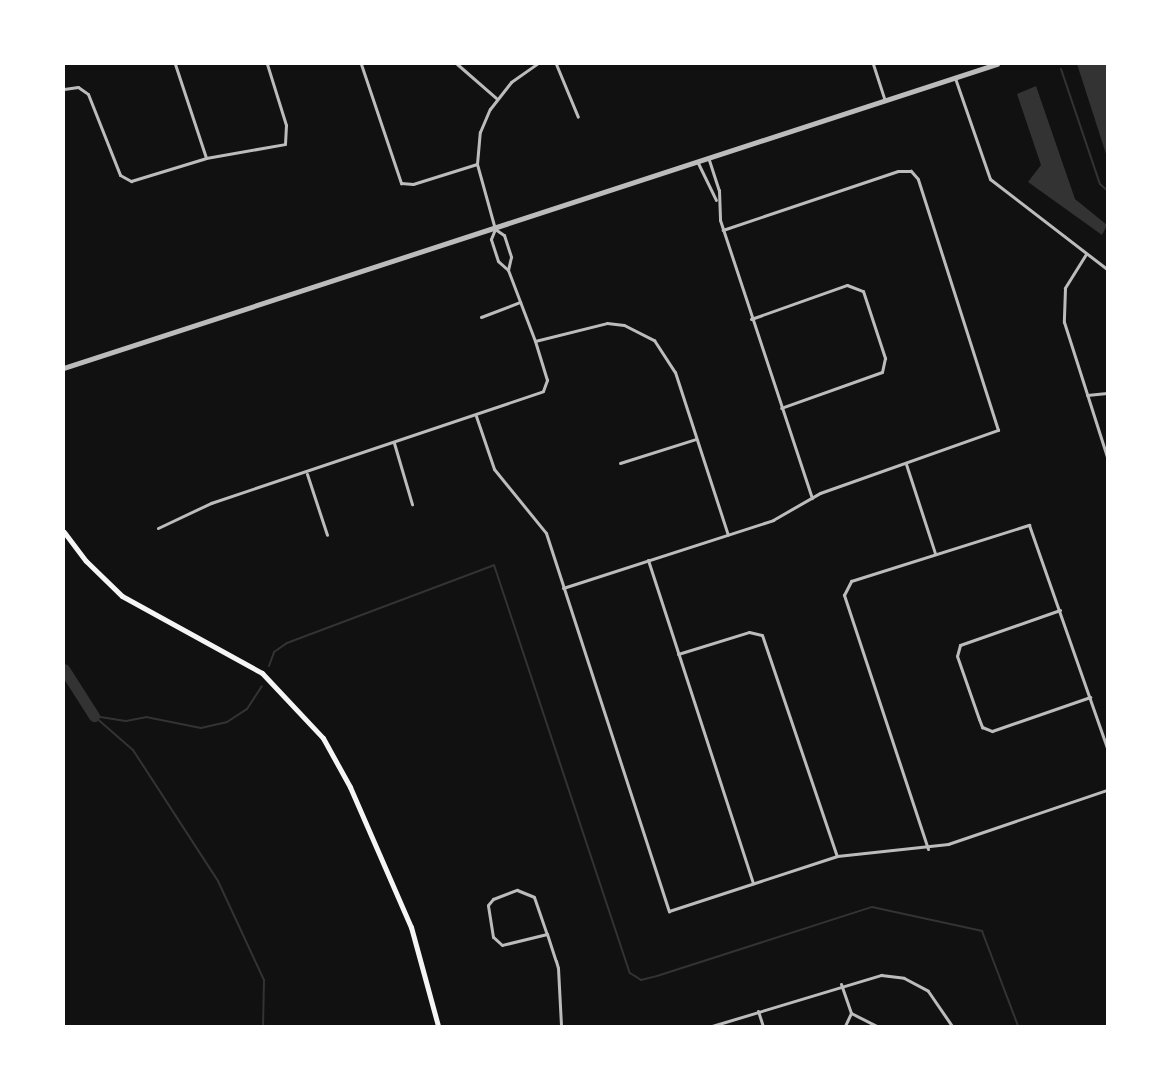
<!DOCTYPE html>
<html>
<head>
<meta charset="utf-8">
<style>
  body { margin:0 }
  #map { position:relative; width:1171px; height:1090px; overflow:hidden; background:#111; font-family:"Archivo Narrow",sans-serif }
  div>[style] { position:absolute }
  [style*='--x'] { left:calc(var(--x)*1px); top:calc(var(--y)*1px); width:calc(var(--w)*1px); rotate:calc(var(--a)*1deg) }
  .water>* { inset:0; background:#333 }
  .stream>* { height:2px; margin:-1px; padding:0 1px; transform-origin:1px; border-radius:1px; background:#333 }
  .river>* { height:11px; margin:-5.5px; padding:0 5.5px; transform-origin:5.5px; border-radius:5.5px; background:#333 }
  .minor>* { height:3px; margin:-1.5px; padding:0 1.5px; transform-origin:1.5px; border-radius:1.5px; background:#bcbcbc }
  .tertiary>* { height:4.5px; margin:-2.25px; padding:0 2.25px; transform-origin:2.25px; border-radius:2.25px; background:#bcbcbc }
  .secondary>* { height:5px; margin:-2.5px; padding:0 2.5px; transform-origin:2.5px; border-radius:2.5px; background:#f5f5f5 }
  span { translate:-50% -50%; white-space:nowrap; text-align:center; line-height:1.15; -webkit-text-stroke:5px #fff; paint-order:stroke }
  .frame { position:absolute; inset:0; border:65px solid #fff; pointer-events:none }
</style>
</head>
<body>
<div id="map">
  <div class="water">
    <i style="clip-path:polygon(1077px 64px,1106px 64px,1107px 157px)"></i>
    <i style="clip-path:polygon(1036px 86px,1075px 199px,1107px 225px,1102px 235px,1028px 182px,1041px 165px,1017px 94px)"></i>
  </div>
  <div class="stream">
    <i style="--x:1061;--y:69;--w:121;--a:71.3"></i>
    <i style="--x:1100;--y:184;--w:9;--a:41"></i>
    <i style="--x:269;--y:666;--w:15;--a:-70"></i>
    <i style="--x:274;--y:652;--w:16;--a:-35"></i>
    <i style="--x:287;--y:643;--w:221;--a:-20.6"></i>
    <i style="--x:494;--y:565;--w:430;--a:71.6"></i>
    <i style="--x:630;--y:973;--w:13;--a:32"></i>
    <i style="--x:641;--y:980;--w:16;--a:-14"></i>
    <i style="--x:657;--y:976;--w:226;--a:-17.8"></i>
    <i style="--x:872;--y:907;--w:113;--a:12.3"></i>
    <i style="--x:982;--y:931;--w:102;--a:69.2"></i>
    <i style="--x:94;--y:716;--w:52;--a:41.1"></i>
    <i style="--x:133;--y:750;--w:156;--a:57"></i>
    <i style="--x:218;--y:881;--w:109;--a:65.1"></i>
    <i style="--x:264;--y:980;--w:46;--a:91.2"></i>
    <i style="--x:94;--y:716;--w:32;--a:9"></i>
    <i style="--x:126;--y:721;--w:20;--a:-11"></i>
    <i style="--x:146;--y:717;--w:56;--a:11.3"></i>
    <i style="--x:201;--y:728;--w:27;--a:-13"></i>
    <i style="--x:227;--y:722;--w:24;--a:-33"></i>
    <i style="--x:247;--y:709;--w:27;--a:-57"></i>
  </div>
  <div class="river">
    <i style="--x:64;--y:669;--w:56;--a:57.4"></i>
  </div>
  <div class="minor">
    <i style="--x:175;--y:64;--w:99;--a:71.7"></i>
    <i style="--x:361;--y:64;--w:126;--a:71.4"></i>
    <i style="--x:401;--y:183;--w:12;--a:5"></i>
    <i style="--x:413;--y:184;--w:67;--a:-17.4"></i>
    <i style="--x:457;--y:64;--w:52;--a:41.1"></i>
    <i style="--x:556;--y:64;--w:57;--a:67.5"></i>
    <i style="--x:873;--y:64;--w:39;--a:72"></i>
    <i style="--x:955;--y:78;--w:107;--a:70.9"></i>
    <i style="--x:990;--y:179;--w:148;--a:37.6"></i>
    <i style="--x:64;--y:89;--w:14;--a:-8"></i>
    <i style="--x:78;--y:87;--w:12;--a:35"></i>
    <i style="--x:88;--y:94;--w:87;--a:68.4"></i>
    <i style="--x:120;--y:175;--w:13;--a:29"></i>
    <i style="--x:131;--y:181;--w:78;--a:-17"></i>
    <i style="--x:206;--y:158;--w:80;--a:-10"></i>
    <i style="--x:285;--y:144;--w:19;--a:-87"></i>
    <i style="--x:286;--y:125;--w:64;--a:-107.3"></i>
    <i style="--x:709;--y:160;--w:32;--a:72"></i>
    <i style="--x:719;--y:190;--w:30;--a:88"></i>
    <i style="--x:720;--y:220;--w:293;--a:71.7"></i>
    <i style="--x:698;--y:163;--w:41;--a:64.1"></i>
    <i style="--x:495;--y:229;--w:11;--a:34"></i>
    <i style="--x:504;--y:235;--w:23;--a:72"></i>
    <i style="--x:511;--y:257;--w:13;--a:103"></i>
    <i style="--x:1086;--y:254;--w:40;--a:122"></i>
    <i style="--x:1065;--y:288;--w:34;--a:92"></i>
    <i style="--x:1064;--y:322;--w:142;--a:72.3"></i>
    <i style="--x:481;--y:317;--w:42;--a:-21"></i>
    <i style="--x:751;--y:319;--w:102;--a:-19.5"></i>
    <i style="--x:847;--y:285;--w:17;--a:21"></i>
    <i style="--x:863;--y:291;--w:71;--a:71.8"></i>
    <i style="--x:885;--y:358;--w:14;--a:102"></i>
    <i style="--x:882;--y:372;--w:107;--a:160.4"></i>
    <i style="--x:535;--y:341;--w:74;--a:-14"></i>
    <i style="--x:607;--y:323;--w:17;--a:7"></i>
    <i style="--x:624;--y:325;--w:34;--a:27"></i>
    <i style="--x:654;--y:340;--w:38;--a:57"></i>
    <i style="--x:675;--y:372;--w:171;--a:72"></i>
    <i style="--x:1087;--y:395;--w:20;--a:-6"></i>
    <i style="--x:476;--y:416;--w:56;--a:71.2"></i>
    <i style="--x:494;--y:469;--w:82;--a:50.9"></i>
    <i style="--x:546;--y:533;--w:398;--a:72"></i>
    <i style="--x:669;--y:911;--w:177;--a:-18.1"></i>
    <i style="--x:837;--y:856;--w:112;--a:-6.2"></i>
    <i style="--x:948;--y:844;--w:168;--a:-18.8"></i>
    <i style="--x:394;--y:443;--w:64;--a:73.6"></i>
    <i style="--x:620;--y:463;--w:80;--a:-17.5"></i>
    <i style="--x:906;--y:464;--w:94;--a:72"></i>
    <i style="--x:307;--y:474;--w:64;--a:71.8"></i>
    <i style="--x:158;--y:528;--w:59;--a:-25.3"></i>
    <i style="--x:211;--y:503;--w:350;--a:-18.6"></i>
    <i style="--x:543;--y:391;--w:12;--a:-70"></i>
    <i style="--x:547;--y:380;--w:41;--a:-107.1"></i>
    <i style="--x:535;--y:341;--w:76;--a:-110.8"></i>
    <i style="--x:508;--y:270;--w:13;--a:-138"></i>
    <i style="--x:498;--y:261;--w:23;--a:-108"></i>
    <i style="--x:491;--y:239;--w:11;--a:-68"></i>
    <i style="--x:495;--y:229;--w:67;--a:-105.5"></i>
    <i style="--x:477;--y:164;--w:32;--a:-85"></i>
    <i style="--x:480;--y:132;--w:25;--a:-67"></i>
    <i style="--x:490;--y:109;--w:34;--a:-52"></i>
    <i style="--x:511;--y:82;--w:32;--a:-35"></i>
    <i style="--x:648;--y:560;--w:340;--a:72"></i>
    <i style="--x:563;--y:588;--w:221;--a:-17.9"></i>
    <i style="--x:773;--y:520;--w:54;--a:-29.9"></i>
    <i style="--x:820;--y:493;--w:189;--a:-19.5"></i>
    <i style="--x:998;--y:430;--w:263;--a:-107.7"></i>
    <i style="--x:918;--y:179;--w:11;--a:-131"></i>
    <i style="--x:911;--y:171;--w:13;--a:180"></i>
    <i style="--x:898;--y:171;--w:185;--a:161.4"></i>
    <i style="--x:1060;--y:610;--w:106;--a:160.7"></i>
    <i style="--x:960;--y:645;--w:11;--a:105"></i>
    <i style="--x:957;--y:656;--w:67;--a:70.8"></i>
    <i style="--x:979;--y:719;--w:9;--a:69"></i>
    <i style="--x:982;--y:727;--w:11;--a:22"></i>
    <i style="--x:992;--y:731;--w:104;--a:-19.1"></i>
    <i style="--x:678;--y:654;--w:74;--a:-17.2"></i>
    <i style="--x:749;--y:632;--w:13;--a:13"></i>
    <i style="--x:762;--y:635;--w:233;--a:71.3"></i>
    <i style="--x:928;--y:849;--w:268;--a:-108.3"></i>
    <i style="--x:844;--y:595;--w:16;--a:-63"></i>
    <i style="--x:851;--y:581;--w:187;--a:-17.5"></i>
    <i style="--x:1029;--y:525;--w:236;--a:70.7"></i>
    <i style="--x:547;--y:934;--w:46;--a:166.3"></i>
    <i style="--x:502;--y:945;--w:12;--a:-138"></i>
    <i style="--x:493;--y:937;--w:32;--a:-99"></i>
    <i style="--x:488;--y:905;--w:8;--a:-50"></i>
    <i style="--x:493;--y:899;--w:26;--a:-21"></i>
    <i style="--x:517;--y:890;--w:18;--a:22"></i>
    <i style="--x:534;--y:897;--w:39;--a:71"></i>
    <i style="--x:547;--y:934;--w:28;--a:72"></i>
    <i style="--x:556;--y:961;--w:7;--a:74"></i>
    <i style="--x:558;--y:968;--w:58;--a:87"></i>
    <i style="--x:841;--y:984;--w:31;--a:71"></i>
    <i style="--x:851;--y:1013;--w:14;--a:115"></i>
    <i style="--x:758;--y:1011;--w:16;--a:72"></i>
    <i style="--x:851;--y:1013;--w:29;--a:27"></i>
    <i style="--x:712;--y:1026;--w:177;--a:-16.8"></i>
    <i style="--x:881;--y:975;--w:23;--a:7"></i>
    <i style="--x:904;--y:978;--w:27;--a:28"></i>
    <i style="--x:928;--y:991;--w:42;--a:55.6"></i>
  </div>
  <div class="tertiary">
    <i style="--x:64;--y:368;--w:981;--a:-18.05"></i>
  </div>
  <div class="secondary">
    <i style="--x:64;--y:532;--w:36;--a:53"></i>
    <i style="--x:86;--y:561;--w:50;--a:44.2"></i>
    <i style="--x:122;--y:596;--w:160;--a:28.8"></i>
    <i style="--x:262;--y:673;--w:89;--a:46.8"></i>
    <i style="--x:323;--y:738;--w:56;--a:61.1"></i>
    <i style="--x:350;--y:787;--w:153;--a:66.5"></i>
    <i style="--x:411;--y:927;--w:103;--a:74.7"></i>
  </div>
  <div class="frame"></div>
</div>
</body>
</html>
